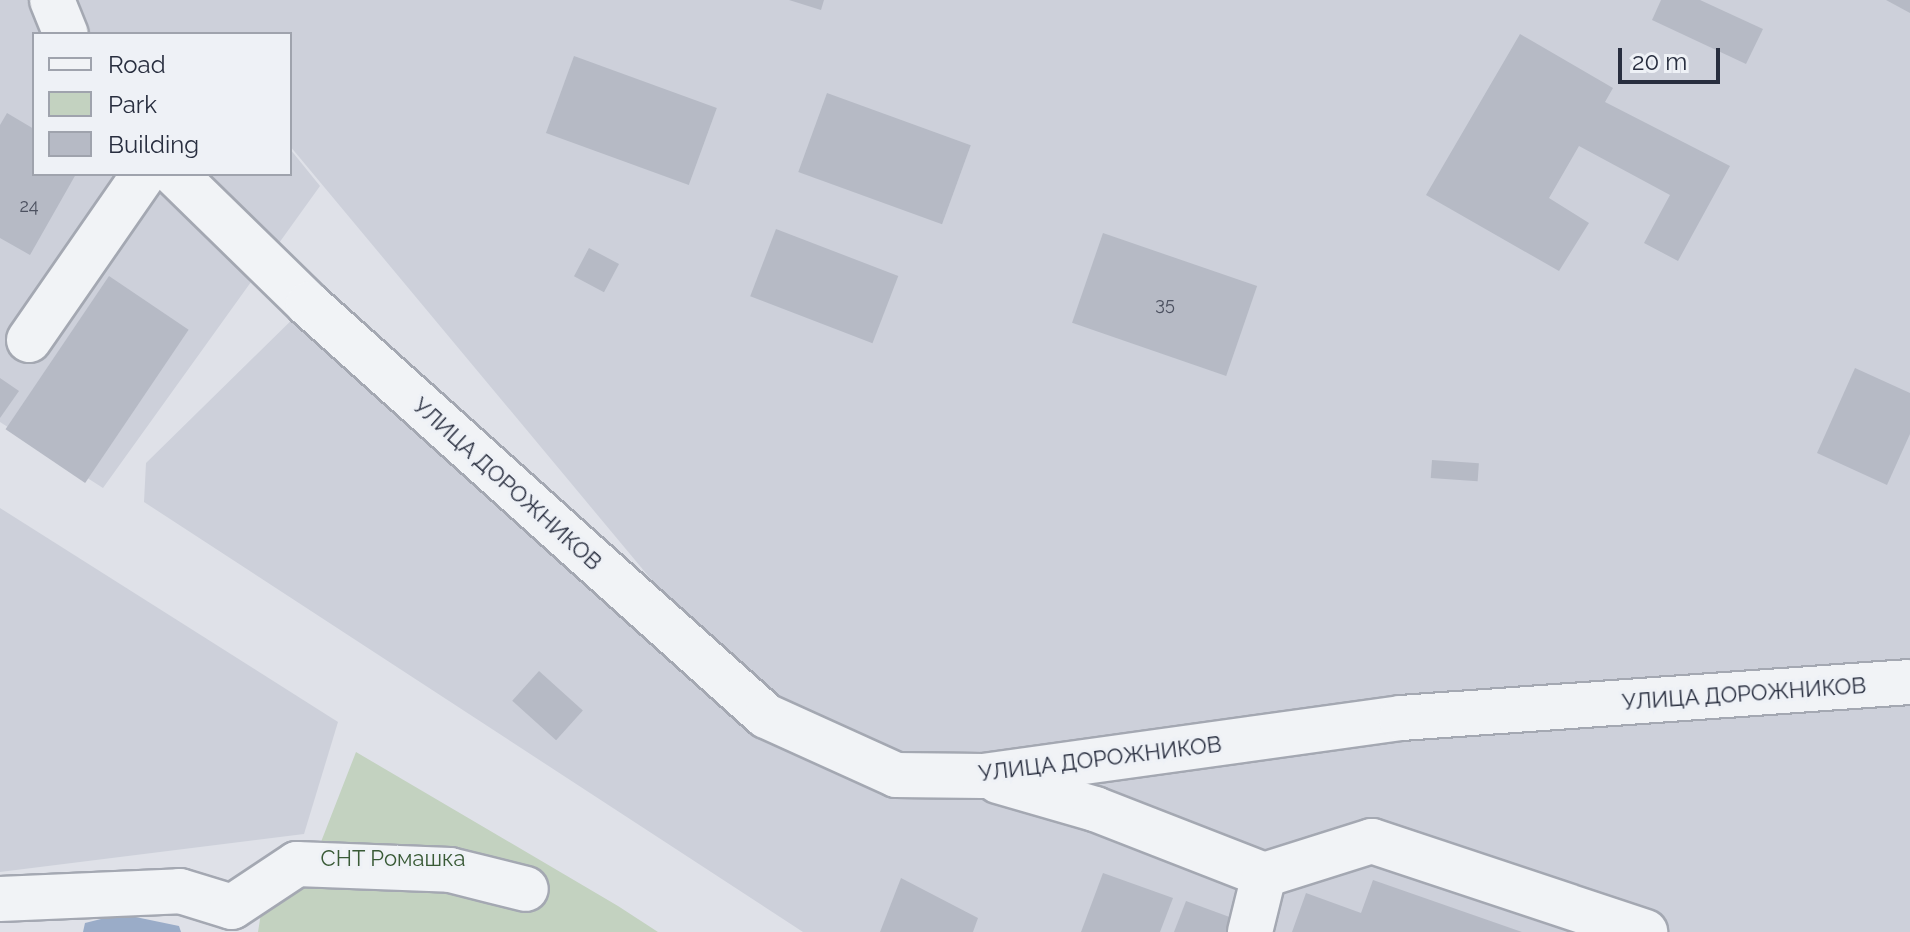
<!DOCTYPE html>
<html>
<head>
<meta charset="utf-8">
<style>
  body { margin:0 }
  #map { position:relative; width:1910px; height:932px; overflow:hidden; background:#dfe1e8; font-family:Raleway,sans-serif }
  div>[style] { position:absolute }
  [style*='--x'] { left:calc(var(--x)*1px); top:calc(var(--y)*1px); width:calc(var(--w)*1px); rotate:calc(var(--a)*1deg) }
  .built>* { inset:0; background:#cdd0da }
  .green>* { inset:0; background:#c3d2c0 }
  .water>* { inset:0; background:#9aacc8 }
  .building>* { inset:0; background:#b6bac5; transform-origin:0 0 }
  .roads { filter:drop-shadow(2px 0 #a4a8b2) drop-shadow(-2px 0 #a4a8b2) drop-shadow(0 2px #a4a8b2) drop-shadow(0 -2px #a4a8b2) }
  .minor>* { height:44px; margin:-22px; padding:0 22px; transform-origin:22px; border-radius:22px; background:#f1f3f6 }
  span { translate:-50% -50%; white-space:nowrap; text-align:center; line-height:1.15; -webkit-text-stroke:6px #eef1f6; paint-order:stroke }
  .number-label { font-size:18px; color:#4c5160 }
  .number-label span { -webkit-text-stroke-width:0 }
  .street-label { font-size:22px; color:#282e3f }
  .park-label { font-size:22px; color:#395a36 }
  .legend { position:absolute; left:32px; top:32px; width:260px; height:144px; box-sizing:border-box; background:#eef1f6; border:2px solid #9fa3ad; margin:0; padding:10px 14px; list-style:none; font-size:24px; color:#282e3f }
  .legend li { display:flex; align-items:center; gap:16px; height:40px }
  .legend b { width:40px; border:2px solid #9fa3ad }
  .scale { position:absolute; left:1618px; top:48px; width:102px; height:36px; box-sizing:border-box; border:4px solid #282e3f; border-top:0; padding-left:10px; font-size:24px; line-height:28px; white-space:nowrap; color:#282e3f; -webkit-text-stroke:6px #eef1f6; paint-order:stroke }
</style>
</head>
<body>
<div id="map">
  <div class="built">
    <i style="clip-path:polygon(0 0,1910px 0,1910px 932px,803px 932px,144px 502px,146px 463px,308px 304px,760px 710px,290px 146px,290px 34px,34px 34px,34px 174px,290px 174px,290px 149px,320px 186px,103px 488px,0 422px)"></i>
    <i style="clip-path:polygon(0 508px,338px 722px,304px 834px,0 872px)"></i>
  </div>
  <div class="green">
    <i style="clip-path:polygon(356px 752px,618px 906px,658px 932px,258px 932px,261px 913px,305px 883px)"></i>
  </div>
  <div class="water">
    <i style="clip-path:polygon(121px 914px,179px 926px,181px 932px,83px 932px,85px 923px)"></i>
  </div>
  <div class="building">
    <i style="clip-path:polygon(789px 0,824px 0,821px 10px)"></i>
    <i style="clip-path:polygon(1661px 0,1700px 0,1763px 29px,1746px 64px,1652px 20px)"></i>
    <i style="clip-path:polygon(1886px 0,1910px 0,1910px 13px)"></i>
    <i style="clip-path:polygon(1520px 34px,1613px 88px,1605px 102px,1730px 166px,1678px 261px,1644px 243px,1670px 195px,1579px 146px,1549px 198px,1589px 223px,1559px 271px,1426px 195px)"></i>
    <i style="left:574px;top:56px;width:152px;height:82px;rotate:20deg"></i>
    <i style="left:827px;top:93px;width:153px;height:84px;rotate:20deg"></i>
    <i style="clip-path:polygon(7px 113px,34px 129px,34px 174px,76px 174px,30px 255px,0 238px,0 125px)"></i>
    <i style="left:776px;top:229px;width:131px;height:72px;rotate:21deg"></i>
    <i style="left:1103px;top:233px;width:163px;height:95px;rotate:19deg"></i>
    <i style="left:589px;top:248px;width:34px;height:32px;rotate:28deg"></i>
    <i style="left:109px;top:276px;width:96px;height:185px;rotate:34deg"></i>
    <i style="clip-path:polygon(1855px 368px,1910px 393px,1910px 434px,1887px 485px,1817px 453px)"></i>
    <i style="clip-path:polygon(0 378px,19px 391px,0 418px)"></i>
    <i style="left:1432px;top:460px;width:47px;height:18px;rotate:4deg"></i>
    <i style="left:539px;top:671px;width:59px;height:40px;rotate:42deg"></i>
    <i style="clip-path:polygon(1103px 873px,1173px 898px,1160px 932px,1081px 932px)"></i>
    <i style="clip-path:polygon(901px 878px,978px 918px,973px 932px,880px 932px)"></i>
    <i style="clip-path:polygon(1373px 880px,1522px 932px,1292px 932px,1306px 893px,1361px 913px)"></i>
    <i style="clip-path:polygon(1186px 901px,1235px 919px,1230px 932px,1174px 932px)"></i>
  </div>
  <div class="roads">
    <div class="minor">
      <i style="--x:52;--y:0;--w:37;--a:68"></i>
      <i style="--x:175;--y:174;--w:186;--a:44.3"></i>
      <i style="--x:308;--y:304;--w:616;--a:41.97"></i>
      <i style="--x:766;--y:716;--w:143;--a:24.4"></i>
      <i style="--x:896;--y:775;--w:87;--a:0.7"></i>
      <i style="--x:983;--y:776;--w:422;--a:-7.9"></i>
      <i style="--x:1401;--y:718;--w:510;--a:-4.05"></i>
      <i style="--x:29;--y:340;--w:202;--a:-55.3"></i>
      <i style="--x:998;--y:781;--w:101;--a:16.1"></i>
      <i style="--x:1095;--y:809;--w:181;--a:21.3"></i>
      <i style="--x:1264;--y:875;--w:59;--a:103.8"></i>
      <i style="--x:1264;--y:875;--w:113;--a:-17.5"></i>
      <i style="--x:1372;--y:841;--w:288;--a:18.4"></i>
      <i style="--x:0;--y:899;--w:180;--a:-2.5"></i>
      <i style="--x:180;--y:891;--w:54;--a:17.1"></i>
      <i style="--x:232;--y:907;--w:78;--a:-33.5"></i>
      <i style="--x:297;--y:864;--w:153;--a:2.2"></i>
      <i style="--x:450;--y:870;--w:78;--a:14"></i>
    </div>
  </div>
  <div class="number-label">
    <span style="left:29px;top:206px">24</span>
    <span style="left:1165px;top:304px">35</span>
  </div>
  <div class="street-label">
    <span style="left:507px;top:484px;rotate:42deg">УЛИЦА ДОРОЖНИКОВ</span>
    <span style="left:1744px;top:694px;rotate:-4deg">УЛИЦА ДОРОЖНИКОВ</span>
    <span style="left:1100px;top:759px;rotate:-7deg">УЛИЦА ДОРОЖНИКОВ</span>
  </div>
  <div class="park-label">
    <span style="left:393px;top:859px">СНТ Ромашка</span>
  </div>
  <ul class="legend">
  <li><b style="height:10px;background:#f1f3f6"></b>Road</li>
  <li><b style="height:22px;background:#c3d2c0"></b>Park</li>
  <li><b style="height:22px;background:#b6bac5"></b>Building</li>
  </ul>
  <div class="scale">20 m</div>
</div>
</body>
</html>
